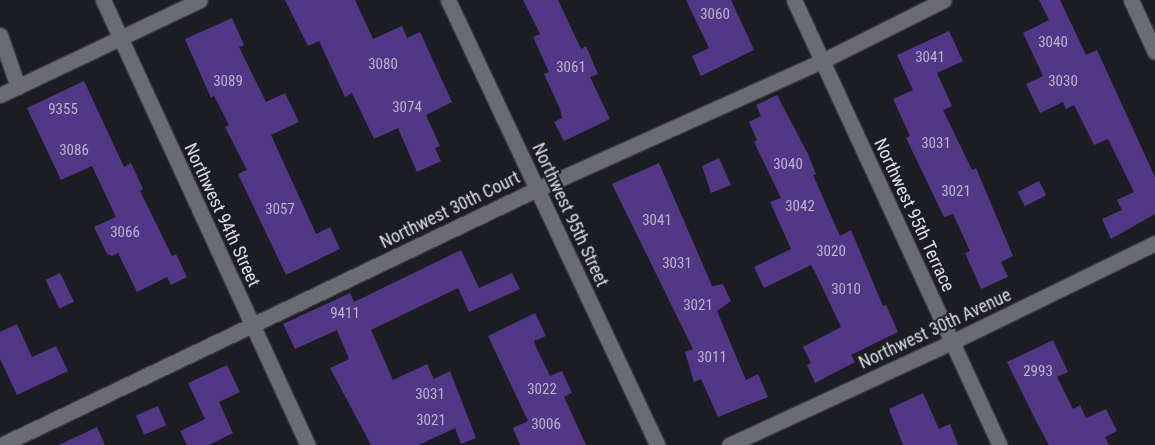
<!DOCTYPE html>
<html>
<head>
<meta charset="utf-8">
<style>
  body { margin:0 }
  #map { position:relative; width:1155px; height:445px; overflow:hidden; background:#1c1d23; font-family:"Roboto Condensed",sans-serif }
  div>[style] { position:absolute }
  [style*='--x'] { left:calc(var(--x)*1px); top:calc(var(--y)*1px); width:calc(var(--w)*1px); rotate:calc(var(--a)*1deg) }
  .building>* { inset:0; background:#523787; transform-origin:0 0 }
  .roads { filter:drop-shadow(1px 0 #3a3a3f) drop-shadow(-1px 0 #3a3a3f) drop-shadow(0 1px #3a3a3f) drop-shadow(0 -1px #3a3a3f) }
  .minor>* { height:15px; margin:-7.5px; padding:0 7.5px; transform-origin:7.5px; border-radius:7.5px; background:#6a6b73 }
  span { translate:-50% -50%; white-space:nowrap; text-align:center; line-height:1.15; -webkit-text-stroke:4px #1c1d23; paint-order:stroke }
  .number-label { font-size:15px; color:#bab4ca }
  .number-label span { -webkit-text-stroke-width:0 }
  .street-label { font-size:18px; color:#dcdde1 }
</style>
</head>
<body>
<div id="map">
  <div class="building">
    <i style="clip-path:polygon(285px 0,355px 0,373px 39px,402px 26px,407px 38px,420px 32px,452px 102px,426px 115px,440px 146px,435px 148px,441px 161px,417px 172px,398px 128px,374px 139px,352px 93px,345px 97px,319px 41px,308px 46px)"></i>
    <i style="clip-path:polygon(523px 0,558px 0,581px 49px,586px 46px,598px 74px,590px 77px,610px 119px,564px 141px,554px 122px,562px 118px,560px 109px,544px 74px,549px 72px,533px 37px,540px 34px)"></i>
    <i style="clip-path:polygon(686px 0,731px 0,754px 50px,701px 76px,692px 56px,709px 48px)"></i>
    <i style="clip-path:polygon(1039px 0,1060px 0,1086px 55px,1097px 50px,1155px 177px,1155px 214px,1111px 239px,1102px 219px,1122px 210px,1117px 200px,1134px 192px,1108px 139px,1094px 145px,1074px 105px,1066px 109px,1063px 102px,1040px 113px,1026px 84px,1043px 76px,1023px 33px,1049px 20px)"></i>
    <i style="clip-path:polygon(232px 18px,244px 45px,239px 47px,266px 102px,285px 93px,299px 122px,271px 135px,316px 234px,330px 227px,340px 249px,286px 275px,238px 174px,247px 170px,225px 127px,229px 125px,214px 96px,211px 98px,185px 39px)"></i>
    <i style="clip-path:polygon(949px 31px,963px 61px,937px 73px,952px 106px,943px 110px,972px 170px,976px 168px,1013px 256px,1001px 262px,1008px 277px,981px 289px,965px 253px,970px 251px,953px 214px,944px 217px,906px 138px,910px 136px,893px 99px,913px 90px,897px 55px)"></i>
    <i style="clip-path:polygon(84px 81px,124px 167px,131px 163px,143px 189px,140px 191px,172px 256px,176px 254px,187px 277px,171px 285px,167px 277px,137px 292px,118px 253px,112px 256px,107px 254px,94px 227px,116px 217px,92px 166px,61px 180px,27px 108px)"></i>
    <i style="clip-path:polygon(777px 95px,808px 154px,816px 174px,813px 175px,840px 236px,851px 230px,883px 306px,886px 305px,898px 332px,851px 355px,855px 362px,815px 383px,807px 365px,811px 363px,803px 347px,841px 327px,816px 274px,811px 265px,764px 288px,754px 267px,791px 249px,770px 202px,781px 198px,754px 142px,757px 140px,749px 122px,761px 116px,756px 105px)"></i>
    <i style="clip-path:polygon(719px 158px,731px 185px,711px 193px,702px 166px)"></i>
    <i style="clip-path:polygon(659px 163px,712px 286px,723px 284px,731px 301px,717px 311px,746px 380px,758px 374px,768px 397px,718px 417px,701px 379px,694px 382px,685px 352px,693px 349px,612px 184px)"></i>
    <i style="left:1039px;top:181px;width:16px;height:24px;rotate:63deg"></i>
    <i style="clip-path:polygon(461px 250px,479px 288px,512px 273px,520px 289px,469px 312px,458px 288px,371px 330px,393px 380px,427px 364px,434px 379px,450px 371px,476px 438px,461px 444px,455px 428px,419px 445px,371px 445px,330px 368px,349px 359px,337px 330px,295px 349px,283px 324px,350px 293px,354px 302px)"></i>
    <i style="left:60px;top:273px;width:32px;height:16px;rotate:64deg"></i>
    <i style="clip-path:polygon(535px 313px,546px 336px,534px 341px,536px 347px,550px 376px,562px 371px,572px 393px,564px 397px,586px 445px,520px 445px,513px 428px,528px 421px,488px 336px)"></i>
    <i style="clip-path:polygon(17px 324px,32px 357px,56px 346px,68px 371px,17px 395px,0 359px,0 332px)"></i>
    <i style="clip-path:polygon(1053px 340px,1068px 372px,1057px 377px,1073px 409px,1080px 405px,1086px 418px,1106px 409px,1117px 431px,1105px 437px,1109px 445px,1049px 445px,1036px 421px,1007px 362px)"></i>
    <i style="clip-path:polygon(227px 365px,240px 392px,219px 402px,233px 433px,209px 445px,187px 445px,180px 431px,205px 419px,188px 383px)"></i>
    <i style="clip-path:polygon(923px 393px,939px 429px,950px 424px,958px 445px,903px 445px,889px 409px)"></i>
    <i style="left:158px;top:406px;width:21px;height:24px;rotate:67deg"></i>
    <i style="clip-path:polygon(97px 427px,105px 445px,59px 445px)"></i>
  </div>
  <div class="roads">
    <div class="minor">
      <i style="--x:103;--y:0;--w:490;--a:65.3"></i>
      <i style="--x:448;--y:0;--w:492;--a:64.8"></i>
      <i style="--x:794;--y:0;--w:490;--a:65.2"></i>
      <i style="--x:1131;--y:0;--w:57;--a:65.2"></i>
      <i style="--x:0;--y:35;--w:55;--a:70.9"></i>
      <i style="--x:0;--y:95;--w:221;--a:-25.4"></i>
      <i style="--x:1;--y:445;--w:594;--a:-25.53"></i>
      <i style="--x:537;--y:189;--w:312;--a:-24.2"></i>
      <i style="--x:822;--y:61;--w:136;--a:-26.6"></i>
      <i style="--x:729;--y:445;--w:246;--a:-24.8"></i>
      <i style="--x:952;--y:342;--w:226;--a:-26"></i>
    </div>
  </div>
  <div class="number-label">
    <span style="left:715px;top:15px">3060</span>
    <span style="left:1053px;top:43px">3040</span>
    <span style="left:930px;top:58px">3041</span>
    <span style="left:383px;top:65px">3080</span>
    <span style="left:571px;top:68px">3061</span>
    <span style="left:228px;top:82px">3089</span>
    <span style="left:1063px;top:82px">3030</span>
    <span style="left:407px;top:108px">3074</span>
    <span style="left:63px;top:110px">9355</span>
    <span style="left:936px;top:144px">3031</span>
    <span style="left:74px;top:151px">3086</span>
    <span style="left:788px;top:165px">3040</span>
    <span style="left:956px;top:192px">3021</span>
    <span style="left:800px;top:207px">3042</span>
    <span style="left:280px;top:210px">3057</span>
    <span style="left:657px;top:221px">3041</span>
    <span style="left:125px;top:233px">3066</span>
    <span style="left:831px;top:252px">3020</span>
    <span style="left:677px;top:264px">3031</span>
    <span style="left:846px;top:290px">3010</span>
    <span style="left:698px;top:306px">3021</span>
    <span style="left:345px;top:314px">9411</span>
    <span style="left:712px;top:358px">3011</span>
    <span style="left:1038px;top:372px">2993</span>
    <span style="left:542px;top:390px">3022</span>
    <span style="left:430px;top:395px">3031</span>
    <span style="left:431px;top:421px">3021</span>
    <span style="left:546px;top:425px">3006</span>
  </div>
  <div class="street-label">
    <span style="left:450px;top:210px;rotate:-26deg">Northwest 30th Court</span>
    <span style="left:222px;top:215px;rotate:65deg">Northwest 94th Street</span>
    <span style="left:570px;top:215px;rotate:65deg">Northwest 95th Street</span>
    <span style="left:914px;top:215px;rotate:65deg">Northwest 95th Terrace</span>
    <span style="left:935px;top:329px;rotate:-25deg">Northwest 30th Avenue</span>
  </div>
</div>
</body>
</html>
